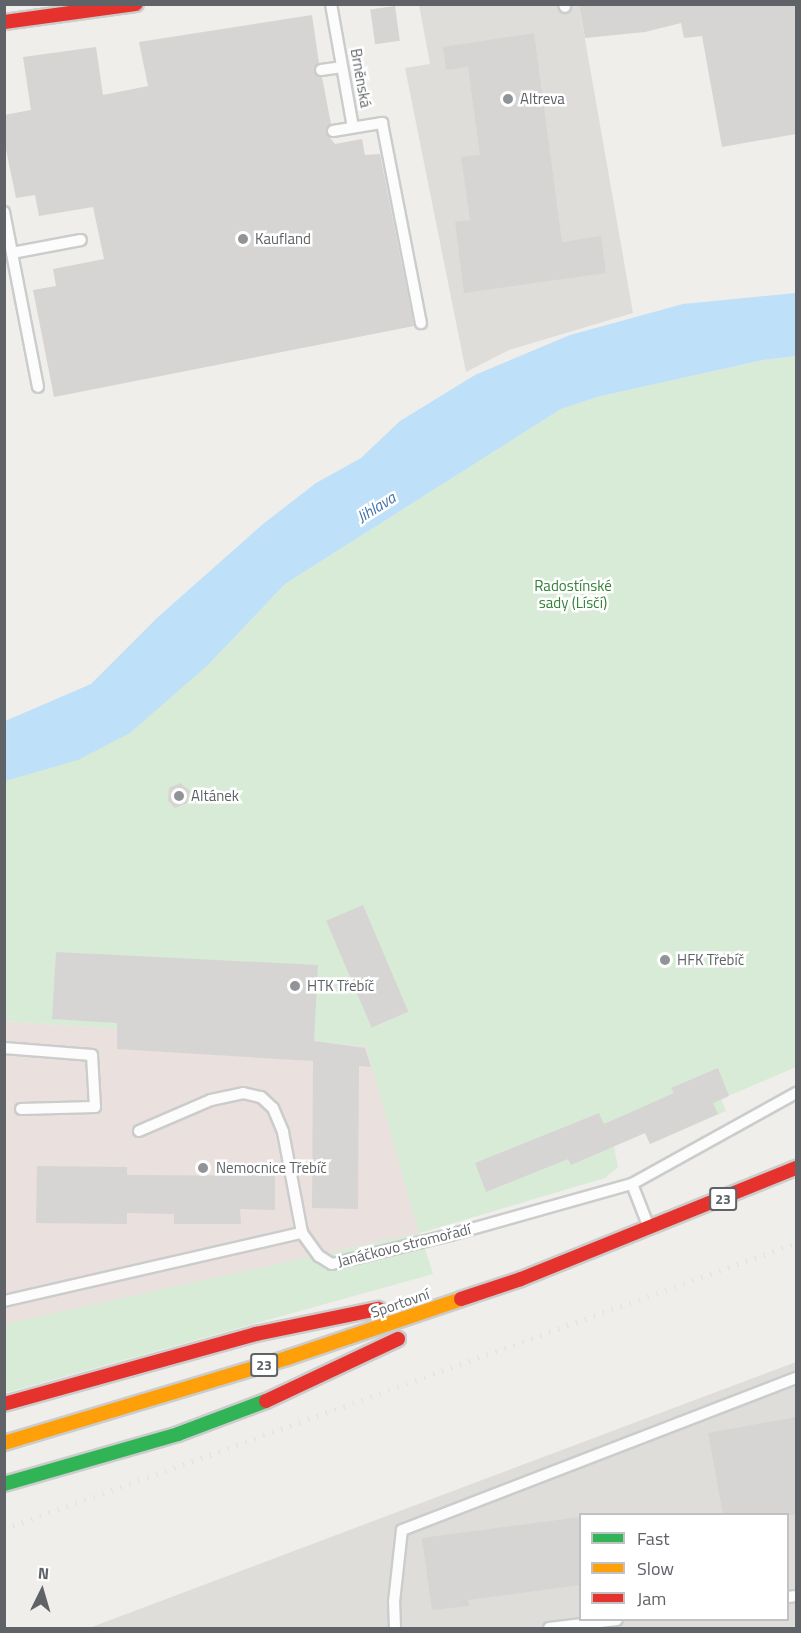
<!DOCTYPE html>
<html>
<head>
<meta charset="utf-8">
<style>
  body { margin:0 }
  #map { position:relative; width:801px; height:1633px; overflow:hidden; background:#efeeea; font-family:"Titillium Web",sans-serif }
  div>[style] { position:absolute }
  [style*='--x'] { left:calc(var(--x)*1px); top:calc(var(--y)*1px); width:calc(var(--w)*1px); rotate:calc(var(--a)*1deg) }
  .industrial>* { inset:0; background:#dfddda }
  .medical>* { inset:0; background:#eae0de }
  .green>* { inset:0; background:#d8ebd6 }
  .water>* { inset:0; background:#bfe0f9 }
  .building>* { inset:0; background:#d6d5d3; transform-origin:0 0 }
  .roads { filter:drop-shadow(2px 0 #cbcccc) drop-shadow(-2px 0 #cbcccc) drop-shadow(0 2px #cbcccc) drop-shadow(0 -2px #cbcccc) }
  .lane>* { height:10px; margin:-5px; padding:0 5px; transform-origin:5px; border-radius:5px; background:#fdfcfc }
  .fast>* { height:14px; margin:-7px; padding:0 7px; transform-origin:7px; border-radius:7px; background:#30b455 }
  .slow>* { height:14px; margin:-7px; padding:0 7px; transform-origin:7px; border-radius:7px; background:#ff9f0a }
  .jam>* { height:14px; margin:-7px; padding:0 7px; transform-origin:7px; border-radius:7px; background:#e5322d }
  .rail>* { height:4.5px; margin-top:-2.25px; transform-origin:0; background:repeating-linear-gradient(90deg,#e4e4e4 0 1.5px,transparent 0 9.5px) }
  .dots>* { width:16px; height:16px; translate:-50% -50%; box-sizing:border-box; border:3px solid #fff; border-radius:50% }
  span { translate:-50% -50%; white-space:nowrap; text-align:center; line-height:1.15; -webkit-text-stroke:5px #fff; paint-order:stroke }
  .shield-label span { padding:2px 4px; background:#fff; border:2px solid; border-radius:4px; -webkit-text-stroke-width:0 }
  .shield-label { font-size:14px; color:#5f6368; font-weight:700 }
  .street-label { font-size:15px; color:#5f6368 }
  .poi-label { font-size:15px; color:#5f6368 }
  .left { translate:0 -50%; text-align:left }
  .park-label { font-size:15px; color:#348238 }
  .water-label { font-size:16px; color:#4174aa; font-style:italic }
  .frame { position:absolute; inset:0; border:6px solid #5f6368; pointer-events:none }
  .legend { position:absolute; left:579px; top:1513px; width:210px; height:108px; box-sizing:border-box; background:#fff; border:2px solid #bfc1c3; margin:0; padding:8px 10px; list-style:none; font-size:18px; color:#5f6368 }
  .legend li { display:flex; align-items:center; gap:12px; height:30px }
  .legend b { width:30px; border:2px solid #bfc1c3 }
  .north { position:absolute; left:12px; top:1561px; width:60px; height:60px; -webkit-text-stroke:4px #fff; paint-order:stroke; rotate:5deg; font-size:16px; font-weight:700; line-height:24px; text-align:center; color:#5f6368 }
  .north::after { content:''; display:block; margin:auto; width:21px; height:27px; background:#5f6368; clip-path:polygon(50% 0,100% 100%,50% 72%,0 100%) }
</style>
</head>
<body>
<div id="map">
  <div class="industrial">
    <i style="clip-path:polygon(419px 5px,579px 5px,633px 313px,509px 350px,466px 372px,405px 68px,430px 64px)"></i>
    <i style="clip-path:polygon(evenodd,796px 1362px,796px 1628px,89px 1628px,796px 1362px,580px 1514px,788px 1514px,788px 1620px,580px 1620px,580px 1514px)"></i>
  </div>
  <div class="medical">
    <i style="clip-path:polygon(4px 1021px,366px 1046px,419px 1233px,5px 1324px)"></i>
  </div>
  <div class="green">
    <i style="clip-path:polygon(796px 356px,796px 1067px,721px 1099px,726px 1111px,650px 1144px,645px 1133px,614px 1146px,618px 1167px,605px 1178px,420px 1233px,433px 1274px,5px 1393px,5px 1324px,419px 1233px,366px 1046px,5px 1021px,5px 781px,209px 664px,285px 584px,561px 409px,597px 397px,763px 360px)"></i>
  </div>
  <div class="water">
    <i style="clip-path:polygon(796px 293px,796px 356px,763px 360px,597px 397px,561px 409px,285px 584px,209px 664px,130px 733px,78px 760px,5px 781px,5px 721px,91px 684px,158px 617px,263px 524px,316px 483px,361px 458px,400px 421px,475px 375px,570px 335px,683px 304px)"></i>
  </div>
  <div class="building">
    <i style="clip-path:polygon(579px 4px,796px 4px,796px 134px,722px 147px,702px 36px,684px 38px,681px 23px,645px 32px,585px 38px)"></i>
    <i style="left:395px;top:6px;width:35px;height:25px;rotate:82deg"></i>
    <i style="clip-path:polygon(312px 15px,319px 63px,314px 72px,322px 77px,331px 124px,326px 133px,335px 144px,362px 139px,365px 155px,380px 154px,414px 326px,54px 397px,33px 290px,56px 286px,53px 269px,104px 259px,93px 207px,39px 216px,35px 195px,16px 198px,4px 140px,4px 115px,31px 110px,23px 57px,96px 47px,103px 95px,148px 86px,139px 42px)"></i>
    <i style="clip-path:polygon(534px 33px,562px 242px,601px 236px,606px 273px,464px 293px,455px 222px,470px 220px,461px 157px,480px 155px,468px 67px,446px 70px,443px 47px)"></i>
    <i style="clip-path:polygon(180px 783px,190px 791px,187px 803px,175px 808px,168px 801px,169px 788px)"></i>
    <i style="left:363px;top:905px;width:116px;height:40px;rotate:67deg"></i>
    <i style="clip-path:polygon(56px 952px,318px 965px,314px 1041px,365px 1048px,371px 1067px,359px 1066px,358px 1209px,312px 1208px,313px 1061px,117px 1049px,117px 1023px,52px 1019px)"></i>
    <i style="clip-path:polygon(718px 1068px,729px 1096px,713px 1103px,718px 1114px,650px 1144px,645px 1133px,571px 1165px,568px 1159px,486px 1192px,475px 1163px,599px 1113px,604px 1124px,674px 1093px,671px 1088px)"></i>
    <i style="clip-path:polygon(37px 1166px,127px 1167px,127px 1175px,275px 1176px,275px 1210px,240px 1209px,241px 1224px,174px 1224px,174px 1214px,127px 1213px,127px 1224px,36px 1223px)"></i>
    <i style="clip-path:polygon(796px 1417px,796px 1515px,723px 1515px,708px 1433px)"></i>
    <i style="clip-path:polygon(580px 1517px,580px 1585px,468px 1600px,469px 1606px,432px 1610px,422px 1538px)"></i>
  </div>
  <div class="roads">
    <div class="lane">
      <i style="--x:331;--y:4;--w:125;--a:79.9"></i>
      <i style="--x:564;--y:4;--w:3;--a:72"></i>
      <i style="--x:321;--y:70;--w:21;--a:-8"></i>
      <i style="--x:333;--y:131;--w:50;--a:-9.3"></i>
      <i style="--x:382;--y:123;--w:204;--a:79"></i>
      <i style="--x:4;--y:212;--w:178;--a:79"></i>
      <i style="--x:12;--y:253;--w:70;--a:-10.7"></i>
      <i style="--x:4;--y:1048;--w:88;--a:4.5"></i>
      <i style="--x:92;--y:1055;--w:52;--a:86.7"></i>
      <i style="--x:95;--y:1107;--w:74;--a:178.5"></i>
      <i style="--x:139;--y:1131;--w:78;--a:-23.3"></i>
      <i style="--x:211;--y:1100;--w:33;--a:-12"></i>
      <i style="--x:243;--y:1093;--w:18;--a:13"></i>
      <i style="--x:261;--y:1097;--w:16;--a:43"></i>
      <i style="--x:273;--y:1108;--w:26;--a:67"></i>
      <i style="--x:283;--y:1132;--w:103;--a:79.3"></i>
      <i style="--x:632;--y:1184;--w:44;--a:68.7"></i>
      <i style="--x:4;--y:1301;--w:306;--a:-12.9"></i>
      <i style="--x:302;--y:1233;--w:29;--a:54"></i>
      <i style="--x:319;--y:1256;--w:15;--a:32"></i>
      <i style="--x:332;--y:1264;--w:122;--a:-13.8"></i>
      <i style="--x:450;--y:1235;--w:189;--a:-15.7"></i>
      <i style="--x:632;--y:1184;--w:188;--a:-29"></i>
      <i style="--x:788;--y:1597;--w:8;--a:-7"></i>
      <i style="--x:395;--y:1628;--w:26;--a:-92"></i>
      <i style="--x:394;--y:1602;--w:72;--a:-83.7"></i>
      <i style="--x:402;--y:1530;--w:422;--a:-21.1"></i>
      <i style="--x:549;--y:1628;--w:68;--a:-6.7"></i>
    </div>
    <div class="fast">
      <i style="--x:4;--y:1484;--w:181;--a:-16"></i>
      <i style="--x:178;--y:1434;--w:94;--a:-20.6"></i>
    </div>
    <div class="slow">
      <i style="--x:4;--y:1443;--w:295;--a:-16.7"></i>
      <i style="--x:287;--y:1358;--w:184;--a:-18.7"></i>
    </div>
    <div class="jam">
      <i style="--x:4;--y:22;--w:133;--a:-7.8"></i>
      <i style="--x:461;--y:1299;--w:63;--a:-18.4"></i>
      <i style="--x:521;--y:1279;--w:297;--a:-22"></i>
      <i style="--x:266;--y:1401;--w:146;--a:-25.2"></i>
      <i style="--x:4;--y:1404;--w:262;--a:-15.5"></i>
      <i style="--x:256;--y:1334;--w:125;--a:-11.6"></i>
    </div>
  </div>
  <div class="rail">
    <i style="--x:4;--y:1529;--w:842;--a:-19.86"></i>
  </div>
  <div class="dots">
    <i style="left:508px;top:99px;background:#919496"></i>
    <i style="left:243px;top:239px;background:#919496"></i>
    <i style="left:179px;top:796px;background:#919496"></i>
    <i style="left:665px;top:960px;background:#919496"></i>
    <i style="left:295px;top:986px;background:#919496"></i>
    <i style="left:203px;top:1168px;background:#919496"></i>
  </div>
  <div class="shield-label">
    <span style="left:723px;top:1199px">23</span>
    <span style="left:264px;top:1365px">23</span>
  </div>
  <div class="street-label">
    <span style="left:361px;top:78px;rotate:80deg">Brněnská</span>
    <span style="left:404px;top:1245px;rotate:-14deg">Janáčkovo stromořadí</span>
    <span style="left:400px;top:1303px;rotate:-19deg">Sportovní</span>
  </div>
  <div class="poi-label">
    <span class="left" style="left:520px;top:99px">Altreva</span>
    <span class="left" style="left:255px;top:239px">Kaufland</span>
    <span class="left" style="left:191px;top:796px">Altánek</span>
    <span class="left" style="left:677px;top:960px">HFK Třebíč</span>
    <span class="left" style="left:307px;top:986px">HTK Třebíč</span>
    <span class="left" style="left:216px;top:1168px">Nemocnice Třebíč</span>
  </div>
  <div class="park-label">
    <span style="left:573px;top:594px">Radostínské<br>sady (Lísčí)</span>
  </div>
  <div class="water-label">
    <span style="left:376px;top:507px;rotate:-32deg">Jihlava</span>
  </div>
  <div class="frame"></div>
  <ul class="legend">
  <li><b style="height:8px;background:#30b455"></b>Fast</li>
  <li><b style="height:8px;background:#ff9f0a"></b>Slow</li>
  <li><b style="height:8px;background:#e5322d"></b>Jam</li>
  </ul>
  <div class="north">N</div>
</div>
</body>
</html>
